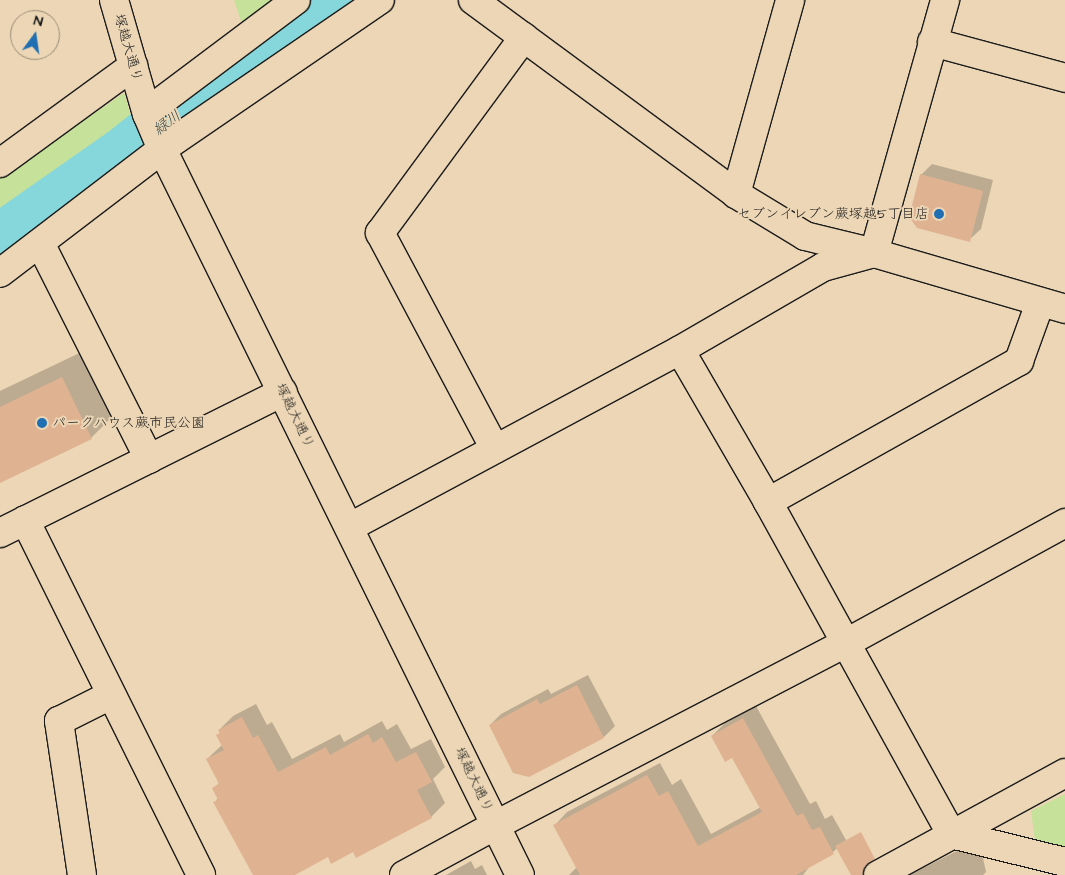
<!DOCTYPE html>
<html>
<head>
<meta charset="utf-8">
<style>
  body { margin:0 }
  #map { position:relative; width:1065px; height:875px; overflow:hidden; background:#ecd6b5; font-family:"Architects Daughter","Klee One",sans-serif }
  div>[style] { position:absolute }
  [style*='--x'] { left:calc(var(--x)*1px); top:calc(var(--y)*1px); width:calc(var(--w)*1px); rotate:calc(var(--a)*1deg) }
  .green>* { inset:0; background:#c6e199 }
  .shadow>* { inset:0; background:#0003 }
  .river>* { height:56px; margin:-28px; padding:0 28px; transform-origin:28px; border-radius:28px; background:#85d7db }
  .building>* { inset:0; background:#dfb392 }
  .roads { filter:drop-shadow(1px 0 #1c1c1c) drop-shadow(-1px 0 #1c1c1c) drop-shadow(0 1px #1c1c1c) drop-shadow(0 -1px #1c1c1c) }
  .minor>* { height:28px; margin:-14px; padding:0 14px; transform-origin:14px; border-radius:14px; background:#ecd6b5 }
  .dots>* { width:14px; height:14px; translate:-50% -50%; box-sizing:border-box; border:2px solid #ecd6b5; border-radius:50% }
  span { translate:-50% -50%; white-space:nowrap; text-align:center; line-height:1.15; -webkit-text-stroke:4px #ecd6b5; paint-order:stroke }
  .street-label { font-size:14px; color:#1c1c1c }
  .poi-label { font-size:14px; color:#1c1c1c }
  .right { translate:-100% -50%; text-align:right }
  .left { translate:0 -50%; text-align:left }
  .water-label { font-size:15px; color:#364b4c; font-style:italic }
  .north { position:absolute; left:10px; top:10px; width:50px; height:50px; box-sizing:border-box; background:#ecd6b5; border:1px solid #998c78; border-radius:50%; rotate:14deg; font-size:14px; font-weight:700; line-height:20px; text-align:center; color:#1c1c1c }
  .north::after { content:''; display:block; margin:auto; width:18px; height:22px; background:#1f6fb2; clip-path:polygon(50% 0,100% 100%,50% 72%,0 100%) }
</style>
</head>
<body>
<div id="map">
  <div class="green">
    <i style="clip-path:polygon(234px 0,284px 0,244px 30px)"></i>
    <i style="clip-path:polygon(124px 93px,139px 143px,0 242px,0 178px)"></i>
    <i style="clip-path:polygon(1065px 794px,1065px 848px,1035px 841px,1031px 811px)"></i>
  </div>
  <div class="shadow">
    <i style="clip-path:polygon(932px 164px,993px 180px,981px 229px,969px 240px,921px 175px)"></i>
    <i style="clip-path:polygon(94px 346px,123px 406px,91px 438px,0 482px,0 391px)"></i>
    <i style="clip-path:polygon(588px 675px,615px 726px,604px 737px,490px 725px,501px 714px,548px 689px,551px 694px)"></i>
    <i style="clip-path:polygon(256px 704px,267px 725px,272px 722px,292px 759px,340px 734px,344px 742px,382px 721px,387px 730px,397px 724px,411px 749px,431px 739px,445px 767px,433px 779px,445px 803px,431px 817px,354px 851px,329px 856px,292px 875px,254px 875px,215px 802px,218px 798px,213px 789px,220px 782px,207px 759px,222px 745px,219px 730px,233px 716px)"></i>
    <i style="clip-path:polygon(756px 706px,810px 804px,816px 801px,825px 819px,832px 815px,846px 840px,833px 852px,810px 866px,803px 875px,569px 875px,577px 867px,555px 825px,567px 812px,660px 763px,672px 785px,681px 779px,711px 834px,761px 807px,733px 757px,712px 736px,725px 723px)"></i>
    <i style="clip-path:polygon(979px 840px,986px 872px,983px 875px,909px 875px)"></i>
    <i style="clip-path:polygon(471px 861px,475px 869px,482px 865px,487px 875px,446px 875px)"></i>
  </div>
  <div class="river">
    <i style="--x:0;--y:242;--w:150;--a:-35"></i>
    <i style="--x:123;--y:156;--w:66;--a:-38.3"></i>
    <i style="--x:175;--y:115;--w:193;--a:-36.6"></i>
  </div>
  <div class="building">
    <i style="clip-path:polygon(920px 174px,983px 191px,970px 242px,917px 228px,909px 217px)"></i>
    <i style="clip-path:polygon(62px 377px,92px 439px,0 483px,0 407px)"></i>
    <i style="clip-path:polygon(577px 685px,604px 738px,529px 777px,513px 773px,489px 725px,537px 699px,540px 704px)"></i>
    <i style="clip-path:polygon(242px 717px,253px 738px,258px 735px,278px 772px,326px 747px,330px 755px,368px 734px,373px 743px,382px 737px,396px 762px,416px 752px,432px 782px,417px 790px,432px 818px,356px 858px,353px 852px,331px 864px,328px 857px,295px 875px,253px 875px,213px 802px,218px 800px,212px 788px,219px 784px,206px 759px,224px 750px,216px 735px,220px 733px,218px 730px)"></i>
    <i style="clip-path:polygon(743px 718px,797px 816px,803px 813px,812px 830px,820px 827px,834px 854px,796px 875px,580px 875px,553px 825px,647px 775px,659px 796px,668px 791px,698px 846px,762px 812px,732px 758px,725px 762px,711px 736px)"></i>
    <i style="clip-path:polygon(861px 832px,875px 859px,865px 866px,862px 875px,851px 875px,835px 846px)"></i>
  </div>
  <div class="roads">
    <div class="minor">
      <i style="--x:114;--y:0;--w:119;--a:73.9"></i>
      <i style="--x:147;--y:114;--w:38;--a:67"></i>
      <i style="--x:162;--y:149;--w:809;--a:63.75"></i>
      <i style="--x:473;--y:0;--w:327;--a:36.4"></i>
      <i style="--x:736;--y:194;--w:81;--a:31.3"></i>
      <i style="--x:805;--y:236;--w:71;--a:13.8"></i>
      <i style="--x:874;--y:253;--w:199;--a:16.3"></i>
      <i style="--x:932;--y:42;--w:138;--a:15.1"></i>
      <i style="--x:147;--y:112;--w:186;--a:-36.9"></i>
      <i style="--x:0;--y:163;--w:165;--a:-36.1"></i>
      <i style="--x:736;--y:194;--w:201;--a:-74.4"></i>
      <i style="--x:40;--y:243;--w:242;--a:63.2"></i>
      <i style="--x:0;--y:273;--w:204;--a:-37.4"></i>
      <i style="--x:162;--y:149;--w:264;--a:-34.4"></i>
      <i style="--x:680;--y:350;--w:176;--a:59.9"></i>
      <i style="--x:768;--y:502;--w:379;--a:61.1"></i>
      <i style="--x:951;--y:834;--w:117;--a:13.8"></i>
      <i style="--x:495;--y:449;--w:245;--a:-118"></i>
      <i style="--x:380;--y:233;--w:243;--a:-53.7"></i>
      <i style="--x:768;--y:502;--w:288;--a:-29.3"></i>
      <i style="--x:1019;--y:361;--w:62;--a:-70.1"></i>
      <i style="--x:25;--y:520;--w:396;--a:63.6"></i>
      <i style="--x:350;--y:527;--w:374;--a:-28.2"></i>
      <i style="--x:680;--y:350;--w:165;--a:-30.1"></i>
      <i style="--x:823;--y:267;--w:53;--a:-15.4"></i>
      <i style="--x:874;--y:253;--w:263;--a:-74.3"></i>
      <i style="--x:0;--y:533;--w:316;--a:-26.5"></i>
      <i style="--x:82;--y:875;--w:156;--a:-98.5"></i>
      <i style="--x:59;--y:721;--w:58;--a:-26.6"></i>
      <i style="--x:404;--y:875;--w:105;--a:-28.5"></i>
      <i style="--x:496;--y:825;--w:394;--a:-27.5"></i>
      <i style="--x:846;--y:643;--w:250;--a:-28.7"></i>
      <i style="--x:878;--y:875;--w:213;--a:-28.6"></i>
    </div>
  </div>
  <div class="dots">
    <i style="left:939px;top:214px;background:#1f6fb2"></i>
    <i style="left:42px;top:423px;background:#1f6fb2"></i>
  </div>
  <div class="street-label">
    <span style="left:128px;top:48px;rotate:74deg">塚越大通り</span>
    <span style="left:295px;top:416px;rotate:64deg">塚越大通り</span>
    <span style="left:474px;top:780px;rotate:64deg">塚越大通り</span>
  </div>
  <div class="poi-label">
    <span class="right" style="left:929px;top:214px">セブンイレブン蕨塚越5丁目店</span>
    <span class="left" style="left:52px;top:423px">パークハウス蕨市民公園</span>
  </div>
  <div class="water-label">
    <span style="left:167px;top:123px;rotate:-37deg">緑川</span>
  </div>
  <div class="north">N</div>
</div>
</body>
</html>
